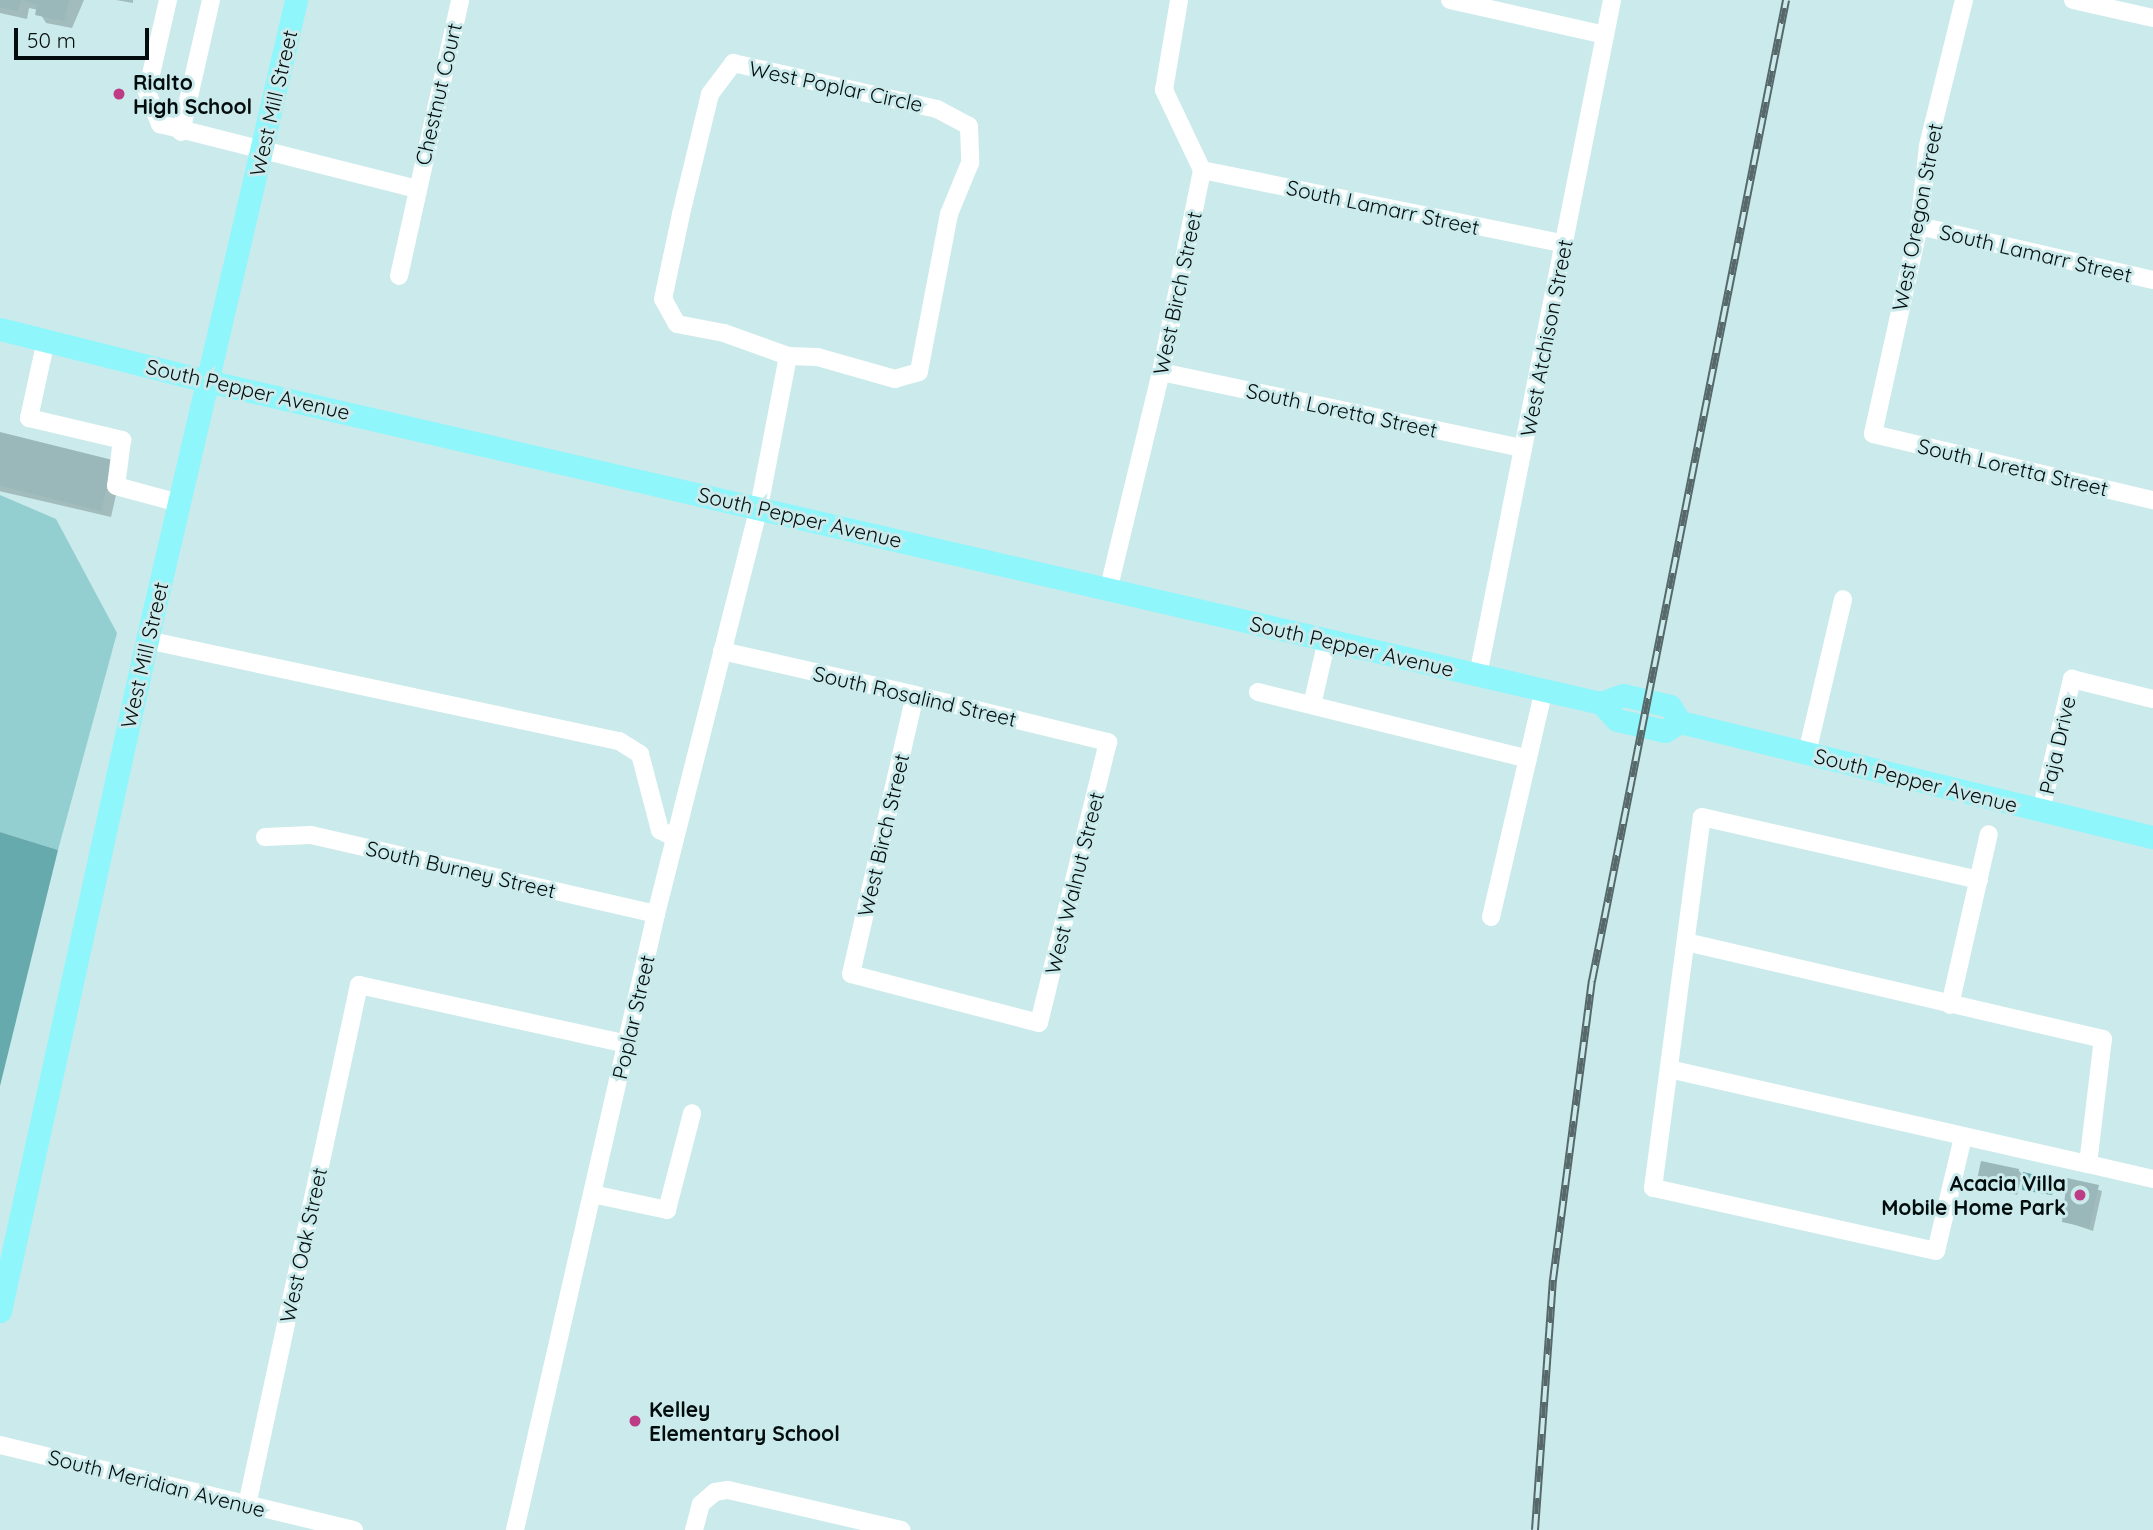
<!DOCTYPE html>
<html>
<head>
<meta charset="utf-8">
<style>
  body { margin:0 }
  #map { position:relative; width:2153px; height:1530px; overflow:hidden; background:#cbeaeb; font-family:Quicksand,sans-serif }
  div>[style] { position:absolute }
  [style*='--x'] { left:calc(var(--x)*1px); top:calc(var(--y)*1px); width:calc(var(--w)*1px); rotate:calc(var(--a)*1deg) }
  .green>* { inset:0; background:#93ced0 }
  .water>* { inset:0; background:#67aaad }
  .shadow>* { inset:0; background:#0003; transform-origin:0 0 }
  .building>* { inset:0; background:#9ab8b9; transform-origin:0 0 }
  .minor>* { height:18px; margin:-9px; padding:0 9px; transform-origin:9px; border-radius:9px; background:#fff }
  .major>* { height:23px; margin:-11.5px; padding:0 11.5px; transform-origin:11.5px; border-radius:11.5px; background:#8ff6fb }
  .rail>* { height:8px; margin-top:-4px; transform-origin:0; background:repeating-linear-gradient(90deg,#cbeaeb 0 16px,#566869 0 32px); box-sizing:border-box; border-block:2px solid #566869 }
  .dots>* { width:19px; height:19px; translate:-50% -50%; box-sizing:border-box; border:4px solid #cbeaeb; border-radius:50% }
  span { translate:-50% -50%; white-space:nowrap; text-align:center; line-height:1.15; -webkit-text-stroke:6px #cbeaeb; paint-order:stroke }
  .poi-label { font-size:21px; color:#040d0e; font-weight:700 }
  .left { translate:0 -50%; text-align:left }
  .right { translate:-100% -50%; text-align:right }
  .street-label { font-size:21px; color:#040d0e }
  .scale { position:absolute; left:14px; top:28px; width:135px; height:32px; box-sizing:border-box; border:4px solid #040d0e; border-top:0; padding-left:9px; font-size:21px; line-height:24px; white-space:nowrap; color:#040d0e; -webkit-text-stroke:5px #cbeaeb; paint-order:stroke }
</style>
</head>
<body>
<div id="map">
  <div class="green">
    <i style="clip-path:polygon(0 495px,56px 519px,117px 633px,58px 850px,0 832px)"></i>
  </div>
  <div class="water">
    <i style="clip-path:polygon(0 832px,58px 850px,0 1086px)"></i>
    <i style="clip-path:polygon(2023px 1172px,2055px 1179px,2052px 1195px,2022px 1190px)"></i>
  </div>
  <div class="shadow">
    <i style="clip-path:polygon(0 0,84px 0,72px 28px,46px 23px,38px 10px,29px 8px,27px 19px,0 13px)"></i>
    <i style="clip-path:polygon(116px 0,133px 0,133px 3px)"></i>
    <i style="left:0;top:442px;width:125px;height:48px;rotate:13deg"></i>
    <i style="clip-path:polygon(2018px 1170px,2022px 1174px,2017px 1195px,1978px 1184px)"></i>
    <i style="clip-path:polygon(2068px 1180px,2102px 1191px,2093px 1231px,2064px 1221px)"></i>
  </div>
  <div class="building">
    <i style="clip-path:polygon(0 0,21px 0,18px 11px,0 7px)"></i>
    <i style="clip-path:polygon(23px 0,69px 0,64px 21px,35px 15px,37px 5px)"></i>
    <i style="left:0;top:432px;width:117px;height:52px;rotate:14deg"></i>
    <i style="left:1981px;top:1161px;width:39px;height:24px;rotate:12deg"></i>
    <i style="clip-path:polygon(2067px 1178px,2099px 1185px,2089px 1228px,2062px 1222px)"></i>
  </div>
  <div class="minor">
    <i style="--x:168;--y:0;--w:94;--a:102.9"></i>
    <i style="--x:147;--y:92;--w:35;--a:68"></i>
    <i style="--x:160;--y:124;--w:264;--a:14.2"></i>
    <i style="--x:1450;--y:0;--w:159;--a:12.7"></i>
    <i style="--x:1964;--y:0;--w:150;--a:103.9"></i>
    <i style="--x:1928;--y:146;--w:81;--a:96.4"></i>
    <i style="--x:1919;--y:226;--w:213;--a:102.5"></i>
    <i style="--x:1873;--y:434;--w:288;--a:13.3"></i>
    <i style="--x:2073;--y:0;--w:82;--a:12.7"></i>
    <i style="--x:733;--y:63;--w:209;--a:12.7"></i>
    <i style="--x:937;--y:109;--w:36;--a:28"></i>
    <i style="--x:969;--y:126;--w:37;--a:88"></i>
    <i style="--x:970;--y:163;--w:55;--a:112.4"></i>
    <i style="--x:949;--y:214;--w:161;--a:100.8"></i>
    <i style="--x:919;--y:372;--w:25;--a:164"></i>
    <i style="--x:895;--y:379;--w:81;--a:-164.2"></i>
    <i style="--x:817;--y:357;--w:29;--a:-178"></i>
    <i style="--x:788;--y:356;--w:68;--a:-160.2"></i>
    <i style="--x:724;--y:333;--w:48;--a:-169.2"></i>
    <i style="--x:677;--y:324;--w:29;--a:-119"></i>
    <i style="--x:663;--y:299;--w:87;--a:-78"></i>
    <i style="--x:681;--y:214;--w:123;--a:-76.4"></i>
    <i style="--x:710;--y:94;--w:39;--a:-53"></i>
    <i style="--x:181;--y:132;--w:135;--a:-77.2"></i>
    <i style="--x:1202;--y:170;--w:370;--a:11.5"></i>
    <i style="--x:1919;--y:226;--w:240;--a:13"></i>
    <i style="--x:399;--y:276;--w:283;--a:-77.5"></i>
    <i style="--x:46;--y:340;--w:80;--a:102.3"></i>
    <i style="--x:29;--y:418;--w:96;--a:13.3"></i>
    <i style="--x:122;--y:440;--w:46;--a:97.4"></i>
    <i style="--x:116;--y:486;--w:65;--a:15.1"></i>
    <i style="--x:1161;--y:372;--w:370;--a:11.9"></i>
    <i style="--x:1108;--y:591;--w:225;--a:-76.4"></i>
    <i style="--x:1161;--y:372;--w:206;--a:-78.5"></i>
    <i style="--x:1202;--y:170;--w:89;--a:-115.4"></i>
    <i style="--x:1164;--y:90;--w:91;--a:-80.5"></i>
    <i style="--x:147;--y:640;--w:483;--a:12.1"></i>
    <i style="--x:619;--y:741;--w:25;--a:32"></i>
    <i style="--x:640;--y:754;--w:79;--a:75.3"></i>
    <i style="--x:660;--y:830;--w:17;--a:28"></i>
    <i style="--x:722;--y:651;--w:198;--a:12.8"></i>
    <i style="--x:915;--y:695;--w:199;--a:13.7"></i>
    <i style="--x:1108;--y:742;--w:289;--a:103.8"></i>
    <i style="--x:1039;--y:1023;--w:194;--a:-165.4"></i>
    <i style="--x:851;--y:974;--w:286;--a:-77.1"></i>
    <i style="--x:1478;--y:675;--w:688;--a:-78.77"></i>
    <i style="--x:1258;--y:692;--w:278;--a:13.9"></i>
    <i style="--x:1312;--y:705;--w:67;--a:-77"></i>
    <i style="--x:1807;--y:753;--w:158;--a:-76.8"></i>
    <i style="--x:2041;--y:811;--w:136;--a:-76.8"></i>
    <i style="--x:2072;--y:679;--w:83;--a:13.9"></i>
    <i style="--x:265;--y:837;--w:46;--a:-2.5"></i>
    <i style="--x:311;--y:835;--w:354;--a:12.9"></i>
    <i style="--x:1491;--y:917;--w:233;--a:-76.9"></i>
    <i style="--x:1950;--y:1005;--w:175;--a:-77.2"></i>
    <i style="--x:1669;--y:1069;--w:430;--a:12.8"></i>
    <i style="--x:2088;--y:1164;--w:126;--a:-83.2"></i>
    <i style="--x:2103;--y:1039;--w:428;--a:-166.9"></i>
    <i style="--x:1963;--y:1137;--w:117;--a:103.3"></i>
    <i style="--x:1936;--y:1251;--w:290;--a:-167.4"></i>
    <i style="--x:1653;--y:1188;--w:374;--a:-82.5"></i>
    <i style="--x:1702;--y:817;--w:284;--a:12.8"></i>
    <i style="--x:2088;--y:1164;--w:67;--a:13"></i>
    <i style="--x:592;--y:1194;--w:77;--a:12"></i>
    <i style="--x:667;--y:1210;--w:100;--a:-75.5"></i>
    <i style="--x:0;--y:1445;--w:364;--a:13.5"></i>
    <i style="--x:247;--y:1505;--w:532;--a:-77.85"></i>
    <i style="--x:359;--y:985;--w:274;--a:12.4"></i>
    <i style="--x:515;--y:1530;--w:632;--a:-77.11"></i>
    <i style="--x:656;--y:914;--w:420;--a:-75.8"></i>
    <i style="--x:759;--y:507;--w:154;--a:-79.1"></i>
    <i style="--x:694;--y:1530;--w:27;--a:-75"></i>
    <i style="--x:701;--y:1504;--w:18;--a:-41"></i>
    <i style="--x:715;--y:1492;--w:13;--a:-9"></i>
    <i style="--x:728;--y:1490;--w:178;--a:13"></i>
  </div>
  <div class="major">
    <i style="--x:0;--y:329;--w:213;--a:14.1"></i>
    <i style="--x:207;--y:381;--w:1431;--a:13.01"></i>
    <i style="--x:1601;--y:703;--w:23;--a:-20"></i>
    <i style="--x:1623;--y:695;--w:48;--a:13.2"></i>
    <i style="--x:1670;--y:706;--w:19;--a:58"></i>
    <i style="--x:1601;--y:703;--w:23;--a:47"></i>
    <i style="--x:1617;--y:720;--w:49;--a:12.9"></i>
    <i style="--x:1665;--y:731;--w:17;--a:-31"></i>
    <i style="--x:1680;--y:722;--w:487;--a:13.7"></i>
    <i style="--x:0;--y:1311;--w:687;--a:-77.64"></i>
    <i style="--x:147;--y:640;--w:657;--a:-76.89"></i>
  </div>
  <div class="rail">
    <i style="--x:1535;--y:1530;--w:251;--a:-85.9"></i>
    <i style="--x:1553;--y:1280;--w:302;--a:-82.6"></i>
    <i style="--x:1592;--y:981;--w:1000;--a:-78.81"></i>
  </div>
  <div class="dots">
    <i style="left:119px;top:94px;background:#be3c85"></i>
    <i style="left:2080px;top:1195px;background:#be3c85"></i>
    <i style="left:635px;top:1421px;background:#be3c85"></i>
  </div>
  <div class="poi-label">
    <span class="left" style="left:133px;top:94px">Rialto<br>High School</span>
    <span class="right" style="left:2066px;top:1195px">Acacia Villa<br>Mobile Home Park</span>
    <span class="left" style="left:649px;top:1421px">Kelley<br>Elementary School</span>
  </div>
  <div class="street-label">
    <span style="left:836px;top:86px;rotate:12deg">West Poplar Circle</span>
    <span style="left:438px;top:94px;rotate:-77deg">Chestnut Court</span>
    <span style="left:273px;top:103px;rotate:-77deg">West Mill Street</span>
    <span style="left:1383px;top:207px;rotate:12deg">South Lamarr Street</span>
    <span style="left:1917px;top:217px;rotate:-79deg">West Oregon Street</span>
    <span style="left:2036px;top:253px;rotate:13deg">South Lamarr Street</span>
    <span style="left:1177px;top:293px;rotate:-78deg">West Birch Street</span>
    <span style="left:1546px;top:338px;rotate:-79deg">West Atchison Street</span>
    <span style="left:248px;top:389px;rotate:13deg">South Pepper Avenue</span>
    <span style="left:1342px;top:410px;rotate:12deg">South Loretta Street</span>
    <span style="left:2013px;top:467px;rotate:13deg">South Loretta Street</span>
    <span style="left:800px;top:517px;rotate:13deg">South Pepper Avenue</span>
    <span style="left:1352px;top:646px;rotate:13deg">South Pepper Avenue</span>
    <span style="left:144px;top:655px;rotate:-77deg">West Mill Street</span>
    <span style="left:915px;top:696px;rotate:13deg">South Rosalind Street</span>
    <span style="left:2057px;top:745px;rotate:-77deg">Paja Drive</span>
    <span style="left:1916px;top:780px;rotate:14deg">South Pepper Avenue</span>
    <span style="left:883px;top:835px;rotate:-77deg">West Birch Street</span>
    <span style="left:461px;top:869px;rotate:13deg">South Burney Street</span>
    <span style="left:1074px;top:883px;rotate:-76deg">West Walnut Street</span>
    <span style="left:633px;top:1017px;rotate:-77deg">Poplar Street</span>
    <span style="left:303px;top:1245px;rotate:-78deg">West Oak Street</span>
    <span style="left:157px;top:1483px;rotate:14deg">South Meridian Avenue</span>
  </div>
  <div class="scale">50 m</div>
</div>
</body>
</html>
